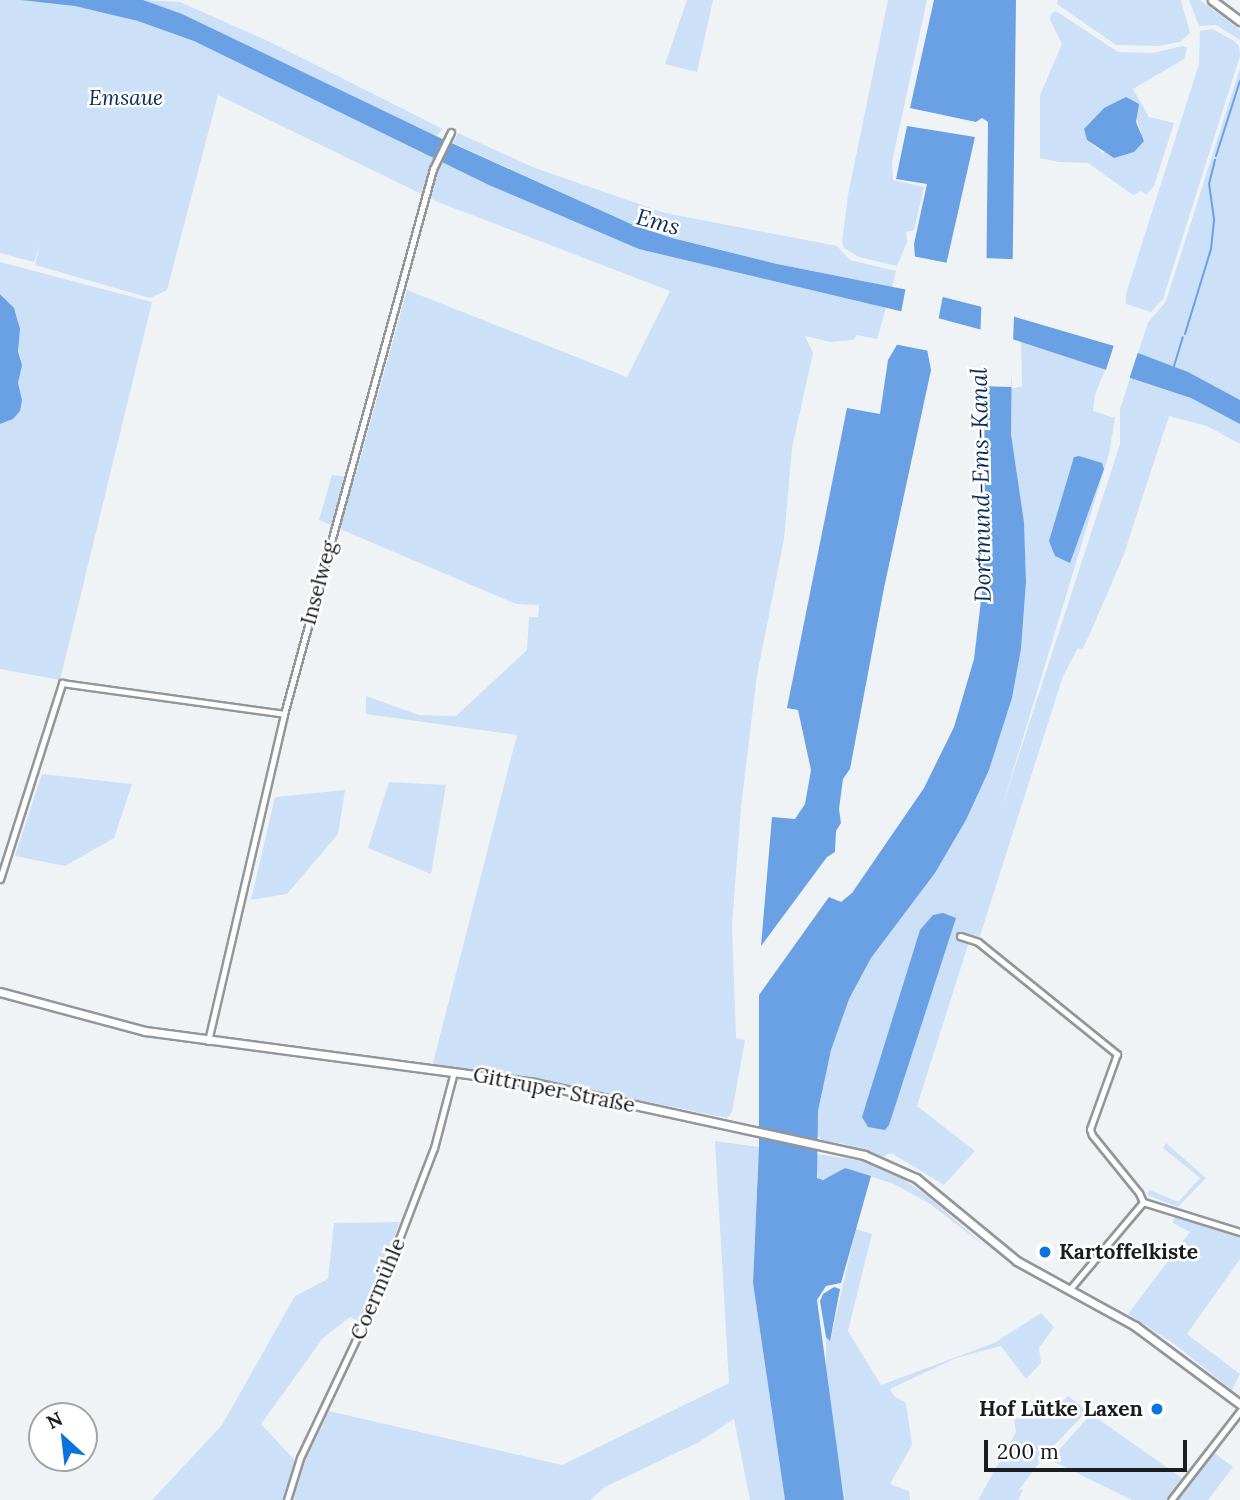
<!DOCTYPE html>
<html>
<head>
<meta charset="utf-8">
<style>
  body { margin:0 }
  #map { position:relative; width:1240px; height:1500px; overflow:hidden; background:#f0f3f6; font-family:Lora,serif }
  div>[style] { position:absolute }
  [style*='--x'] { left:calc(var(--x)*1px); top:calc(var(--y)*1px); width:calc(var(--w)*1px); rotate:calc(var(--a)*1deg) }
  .green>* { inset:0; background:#cce0f8 }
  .water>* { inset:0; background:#6aa0e4 }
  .pier>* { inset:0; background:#f0f3f6; transform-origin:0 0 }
  .stream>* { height:2px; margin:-1px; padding:0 1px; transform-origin:1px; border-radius:1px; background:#6aa0e4 }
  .roads { filter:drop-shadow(2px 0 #949699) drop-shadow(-2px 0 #949699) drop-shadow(0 2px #949699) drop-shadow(0 -2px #949699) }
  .minor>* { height:5px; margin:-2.5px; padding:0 2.5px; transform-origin:2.5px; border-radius:2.5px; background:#fff }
  .tertiary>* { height:7px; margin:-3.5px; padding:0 3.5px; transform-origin:3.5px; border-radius:3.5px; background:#fff }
  .dots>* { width:19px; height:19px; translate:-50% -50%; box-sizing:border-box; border:4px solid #fff; border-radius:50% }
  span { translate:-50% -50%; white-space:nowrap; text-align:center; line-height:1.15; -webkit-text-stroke:5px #fff; paint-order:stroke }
  .park-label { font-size:21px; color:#052c56; font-style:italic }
  .street-label { font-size:21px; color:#1b1c1d }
  .poi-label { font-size:21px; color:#1b1c1d; font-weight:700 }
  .left { translate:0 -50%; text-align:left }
  .right { translate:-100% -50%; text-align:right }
  .water-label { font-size:23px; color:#082e59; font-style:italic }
  .north { position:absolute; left:28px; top:1402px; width:70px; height:70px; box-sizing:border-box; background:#fff; border:2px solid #a4a4a5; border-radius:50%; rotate:333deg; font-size:19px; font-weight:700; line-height:28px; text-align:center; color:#1b1c1d }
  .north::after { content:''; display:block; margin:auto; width:24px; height:32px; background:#0a74dc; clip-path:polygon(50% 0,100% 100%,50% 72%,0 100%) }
  .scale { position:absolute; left:984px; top:1440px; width:203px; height:32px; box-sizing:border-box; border:4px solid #1b1c1d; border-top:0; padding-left:9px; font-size:21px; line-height:24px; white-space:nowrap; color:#1b1c1d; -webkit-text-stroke:5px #fff; paint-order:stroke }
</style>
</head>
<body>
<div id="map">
  <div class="green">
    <i style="clip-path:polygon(0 0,89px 0,135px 10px,525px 192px,886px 308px,877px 339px,857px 335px,853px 340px,831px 342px,805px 336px,813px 353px,792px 448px,784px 539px,757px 675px,741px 807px,732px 925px,736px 1038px,745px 1040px,732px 1112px,727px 1118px,537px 1079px,432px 1067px,517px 735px,366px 714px,366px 696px,419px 715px,456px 716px,527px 650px,529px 617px,538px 617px,539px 605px,516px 604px,319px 520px,332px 475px,355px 478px,407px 290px,627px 377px,670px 291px,438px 202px,218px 95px,167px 290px,150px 298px,35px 265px,40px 244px,34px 262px,0 253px)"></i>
    <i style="clip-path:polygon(143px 0,180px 2px,268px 41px,443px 129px,436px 136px)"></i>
    <i style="clip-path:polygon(687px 0,713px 0,697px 72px,665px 64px)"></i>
    <i style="clip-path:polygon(888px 0,927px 0,892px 162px,893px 180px,924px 187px,914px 230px,906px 232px,907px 242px,897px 266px,859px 257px,844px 248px,842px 242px,848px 195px)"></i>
    <i style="clip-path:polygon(1058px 0,1181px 0,1190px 33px,1180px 42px,1158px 46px,1116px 45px,1057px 4px)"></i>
    <i style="clip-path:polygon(1189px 0,1200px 0,1240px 30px,1240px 40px,1216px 25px,1199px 26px)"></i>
    <i style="clip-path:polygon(evenodd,1056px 11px,1118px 52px,1152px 53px,1183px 46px,1187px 48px,1184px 59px,1133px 89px,1149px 117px,1174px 123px,1154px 186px,1146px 195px,1141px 191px,1133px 195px,1088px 163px,1059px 162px,1040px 158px,1040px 95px,1062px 44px,1050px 20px,1051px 14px,1056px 11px,1104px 108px,1135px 114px,1141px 132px,1103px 153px,1087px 140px,1084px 129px,1104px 108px)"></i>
    <i style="clip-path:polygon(1213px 29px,1234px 41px,1239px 46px,1240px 56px,1163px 299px,1151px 312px,1126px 304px,1126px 294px,1199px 64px,1200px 31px)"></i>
    <i style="clip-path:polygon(1240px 68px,1240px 400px,1138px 353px,1148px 323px,1166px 301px)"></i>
    <i style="clip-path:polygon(458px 133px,535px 168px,665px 213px,837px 246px,850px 260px,896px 271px,892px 287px,777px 264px,672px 238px,631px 224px,453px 143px)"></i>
    <i style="clip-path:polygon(0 262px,152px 302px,60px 680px,0 669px,0 424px,13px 419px,22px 400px,18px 383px,21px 359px,17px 345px,20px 330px,14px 309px,0 293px)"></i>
    <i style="clip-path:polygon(1021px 341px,1105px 370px,1095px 395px,1093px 411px,1115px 418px,1109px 454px,1002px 807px,1120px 444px,1120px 409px,1130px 378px,1191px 398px,1240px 423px,1240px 444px,1207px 426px,1169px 416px,1123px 557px,1089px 636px,1082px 650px,1078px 648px,1063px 676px,978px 942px,968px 945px,917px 1106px,975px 1151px,944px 1185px,891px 1153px,883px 1157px,844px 1144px,823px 1141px,816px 1134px,818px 1111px,831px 1050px,845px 1006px,871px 958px,935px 873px,966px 820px,989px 770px,1012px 698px,1021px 649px,1026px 582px,1024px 522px,1011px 434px,1011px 389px,1022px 386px)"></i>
    <i style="clip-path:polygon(42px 774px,132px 784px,114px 838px,65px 866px,15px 856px)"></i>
    <i style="clip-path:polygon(389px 782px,446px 785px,431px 874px,368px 848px)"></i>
    <i style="clip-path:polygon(345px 790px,338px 834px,287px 894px,251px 900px,275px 797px)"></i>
    <i style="clip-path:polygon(715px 1141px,759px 1147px,753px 1283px,785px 1500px,750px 1500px,734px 1419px,699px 1442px,605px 1487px,590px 1500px,152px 1500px,222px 1425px,295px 1296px,328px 1279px,334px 1223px,400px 1222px,360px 1322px,350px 1317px,323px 1338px,261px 1424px,302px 1468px,329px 1411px,562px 1465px,729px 1383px)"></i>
    <i style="clip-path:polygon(1166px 1143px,1206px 1178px,1178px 1207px,1147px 1195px,1150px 1190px,1178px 1202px,1200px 1178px,1163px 1148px)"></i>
    <i style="clip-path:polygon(816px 1154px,862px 1161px,899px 1176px,929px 1197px,986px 1247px,930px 1204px,894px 1184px,845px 1168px,826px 1179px,818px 1179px)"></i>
    <i style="clip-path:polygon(1174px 1217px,1240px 1236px,1240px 1259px,1187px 1334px,1240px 1374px,1232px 1390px,1173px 1343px,1128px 1314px,1190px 1232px,1173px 1223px)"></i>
    <i style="clip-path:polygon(856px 1229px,872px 1234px,848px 1331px,881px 1385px,994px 1343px,1041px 1313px,1054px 1327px,1039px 1348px,1041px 1363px,1026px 1379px,1001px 1346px,956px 1358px,890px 1389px,894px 1396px,906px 1403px,912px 1445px,890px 1484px,909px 1491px,910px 1500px,845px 1500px,826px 1379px,826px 1337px,830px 1341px)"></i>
    <i style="clip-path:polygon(1068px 1396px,1087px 1411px,1046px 1454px,1018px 1491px,1023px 1489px,1018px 1500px,978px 1500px,1016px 1432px,1014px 1419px,1055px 1408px)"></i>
    <i style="clip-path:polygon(1091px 1414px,1182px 1478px,1165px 1500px,1132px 1500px,1050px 1460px)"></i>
    <i style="clip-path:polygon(1213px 1452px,1233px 1467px,1208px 1500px,1174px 1500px)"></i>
  </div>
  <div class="water">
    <i style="clip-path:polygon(21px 0,143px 0,182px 14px,436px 136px,631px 224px,672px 238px,777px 264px,908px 290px,915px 257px,914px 244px,927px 184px,896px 179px,907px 126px,975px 137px,939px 296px,986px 308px,988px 122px,982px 118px,976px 122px,910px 108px,934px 0,1016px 0,1012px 316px,1138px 353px,1188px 372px,1240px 400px,1240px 424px,1191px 398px,1012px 339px,1011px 434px,1024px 522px,1026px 582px,1021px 649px,1012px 698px,989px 770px,966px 820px,935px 873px,871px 958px,849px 999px,831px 1050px,818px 1111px,817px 1178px,823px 1180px,845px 1168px,871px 1176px,841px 1283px,826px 1286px,817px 1300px,844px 1500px,785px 1500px,753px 1283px,759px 1147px,759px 995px,829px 897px,841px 902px,852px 893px,924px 788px,954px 727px,974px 659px,982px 592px,986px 331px,934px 317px,927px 349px,931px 370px,884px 588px,850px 769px,843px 779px,839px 809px,841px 823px,836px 831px,835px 852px,827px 857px,761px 946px,772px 817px,795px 819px,805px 804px,811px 770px,798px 710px,787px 708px,847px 408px,880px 414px,888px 360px,898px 343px,904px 312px,639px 249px,489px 185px,194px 41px,138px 21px,75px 6px)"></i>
    <i style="clip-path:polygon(1126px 97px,1139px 104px,1136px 122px,1144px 141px,1134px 152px,1114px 158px,1087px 140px,1084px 129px,1104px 108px)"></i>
    <i style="clip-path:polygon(0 294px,14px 308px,20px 329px,18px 351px,22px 365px,18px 383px,22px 400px,20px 411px,13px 419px,0 424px)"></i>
    <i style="clip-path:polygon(1079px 456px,1102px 463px,1104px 469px,1070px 563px,1055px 556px,1049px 541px,1074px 457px)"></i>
    <i style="clip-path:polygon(943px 913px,956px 918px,889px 1125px,885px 1130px,868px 1127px,862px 1117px,920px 930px,933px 915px)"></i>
    <i style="clip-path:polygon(834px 1287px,840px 1289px,830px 1341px,826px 1337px,820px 1301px,823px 1294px)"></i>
  </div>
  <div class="pier">
    <i style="left:912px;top:256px;width:38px;height:90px;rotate:11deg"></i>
    <i style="left:983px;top:258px;width:33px;height:128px;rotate:2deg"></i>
    <i style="left:1115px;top:342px;width:25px;height:34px;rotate:18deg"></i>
  </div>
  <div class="stream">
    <i style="--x:1216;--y:156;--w:79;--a:-72.3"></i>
    <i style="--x:1185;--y:334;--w:89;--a:-73"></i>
    <i style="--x:1211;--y:249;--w:30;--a:-84"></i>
    <i style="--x:1214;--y:219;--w:35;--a:-98"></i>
    <i style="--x:1209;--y:184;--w:25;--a:-76"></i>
    <i style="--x:1174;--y:366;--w:30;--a:-73"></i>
  </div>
  <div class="roads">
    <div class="minor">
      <i style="--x:0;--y:879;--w:206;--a:-72.4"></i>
      <i style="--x:62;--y:683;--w:224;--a:7.9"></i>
      <i style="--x:960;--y:936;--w:19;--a:18"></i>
      <i style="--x:978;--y:942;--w:179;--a:38.9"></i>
      <i style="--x:1117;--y:1054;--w:80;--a:109.8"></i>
      <i style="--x:1090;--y:1129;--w:6;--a:72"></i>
      <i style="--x:1092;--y:1135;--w:75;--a:51"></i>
      <i style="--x:1139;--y:1193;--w:10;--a:66"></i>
      <i style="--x:208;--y:1041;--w:336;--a:-76.9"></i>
      <i style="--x:284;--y:714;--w:565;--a:-74.71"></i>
      <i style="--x:433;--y:169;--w:41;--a:-64.1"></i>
      <i style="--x:1069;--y:1290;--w:115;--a:-49.9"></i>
      <i style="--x:1143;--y:1202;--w:102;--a:17.2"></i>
      <i style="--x:287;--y:1500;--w:44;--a:-72.8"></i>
      <i style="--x:300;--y:1458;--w:185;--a:-64.7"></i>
      <i style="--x:379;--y:1291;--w:153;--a:-69"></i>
      <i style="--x:434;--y:1148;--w:79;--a:-75.3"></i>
      <i style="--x:1171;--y:1500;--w:113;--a:-52.2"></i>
    </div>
    <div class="tertiary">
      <i style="--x:1212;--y:0;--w:35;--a:37"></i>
      <i style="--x:0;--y:992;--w:150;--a:15.1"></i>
      <i style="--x:145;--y:1031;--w:392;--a:7.6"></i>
      <i style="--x:534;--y:1083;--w:338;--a:12.3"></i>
      <i style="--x:864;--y:1155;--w:57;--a:23.9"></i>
      <i style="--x:916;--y:1178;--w:131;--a:39.4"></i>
      <i style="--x:1017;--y:1261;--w:135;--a:28.8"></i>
      <i style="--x:1135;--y:1326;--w:131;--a:36.6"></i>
    </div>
  </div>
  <div class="dots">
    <i style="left:1045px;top:1252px;background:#0a74dc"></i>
    <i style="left:1157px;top:1409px;background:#0a74dc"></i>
  </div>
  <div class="park-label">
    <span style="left:126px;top:98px">Emsaue</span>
  </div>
  <div class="street-label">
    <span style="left:319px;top:583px;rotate:-75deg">Inselweg</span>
    <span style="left:554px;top:1090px;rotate:11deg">Gittruper Straße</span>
    <span style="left:378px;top:1289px;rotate:-67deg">Coermühle</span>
  </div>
  <div class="poi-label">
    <span class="left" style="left:1059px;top:1252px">Kartoffelkiste</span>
    <span class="right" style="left:1143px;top:1409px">Hof Lütke Laxen</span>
  </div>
  <div class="water-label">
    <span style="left:658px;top:222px;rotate:15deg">Ems</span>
    <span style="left:981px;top:485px;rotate:-91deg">Dortmund-Ems-Kanal</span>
  </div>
  <div class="north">N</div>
  <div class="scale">200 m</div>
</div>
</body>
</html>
